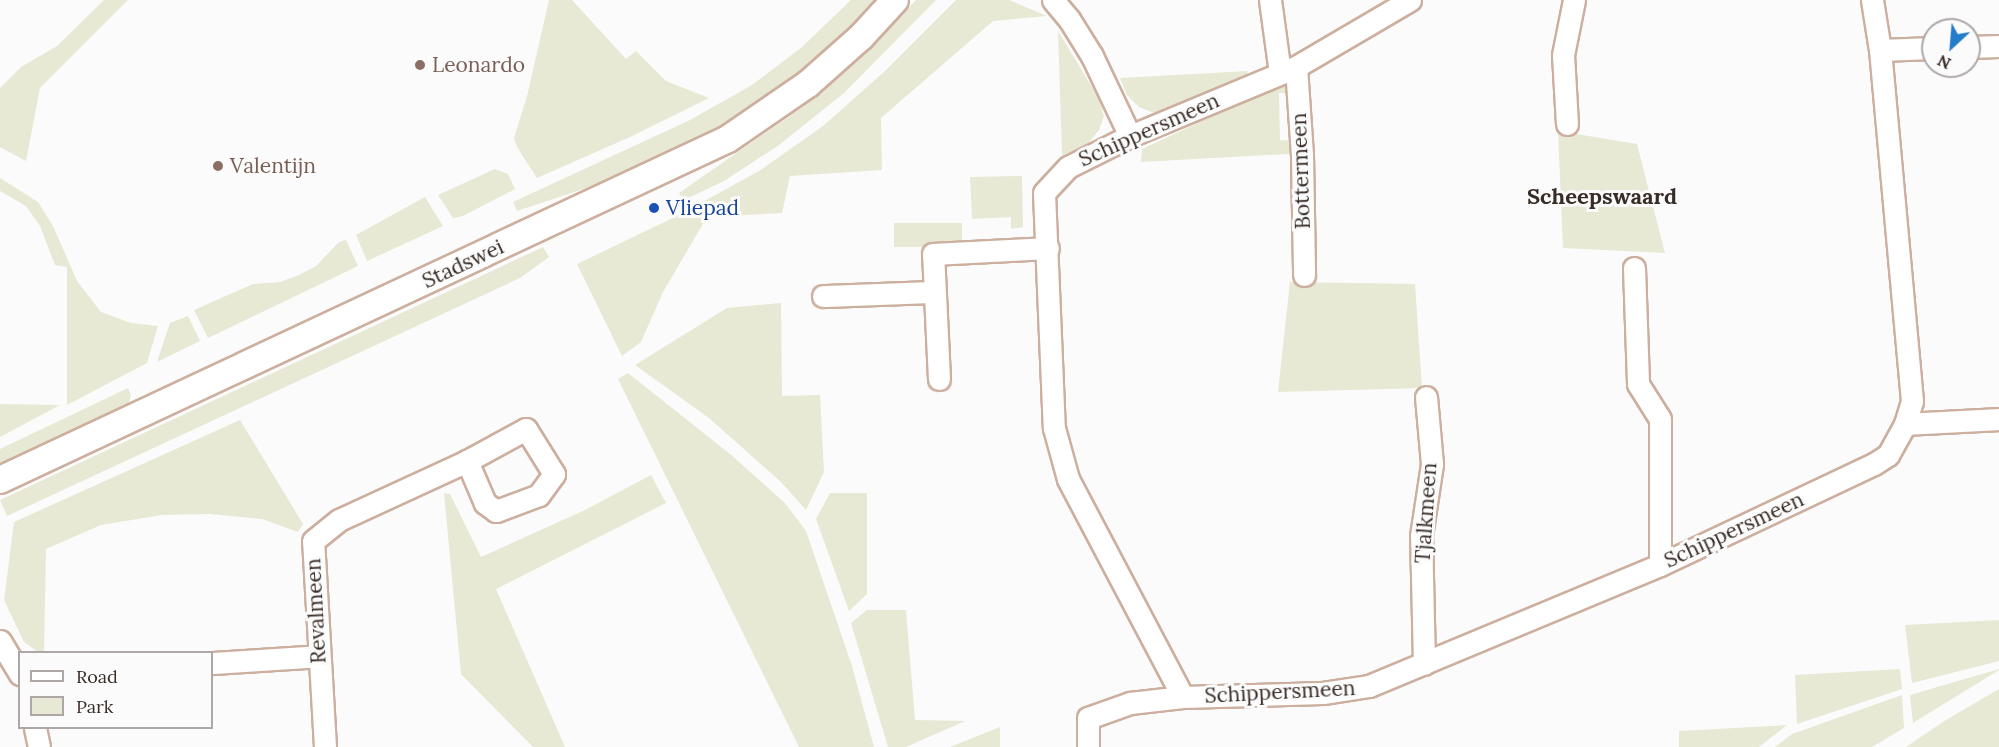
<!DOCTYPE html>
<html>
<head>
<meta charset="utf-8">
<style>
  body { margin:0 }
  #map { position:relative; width:1999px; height:747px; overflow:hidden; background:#fbfbfb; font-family:Lora,serif }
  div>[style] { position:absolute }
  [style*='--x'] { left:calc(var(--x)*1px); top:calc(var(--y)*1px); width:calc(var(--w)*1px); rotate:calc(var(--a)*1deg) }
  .green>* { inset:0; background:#e7e9d4; transform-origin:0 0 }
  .roads { filter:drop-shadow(2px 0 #ccaf9e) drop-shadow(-2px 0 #ccaf9e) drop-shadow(0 2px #ccaf9e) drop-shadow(0 -2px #ccaf9e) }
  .minor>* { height:21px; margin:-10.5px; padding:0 10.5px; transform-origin:10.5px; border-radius:10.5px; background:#fff }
  .tertiary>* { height:26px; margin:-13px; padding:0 13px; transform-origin:13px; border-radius:13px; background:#fff }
  .dots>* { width:16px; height:16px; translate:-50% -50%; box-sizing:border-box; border:3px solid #fbfbfb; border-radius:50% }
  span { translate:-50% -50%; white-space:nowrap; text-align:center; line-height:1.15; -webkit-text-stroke:6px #fbfbfb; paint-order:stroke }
  .education-label { font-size:21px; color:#785e54 }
  .left { translate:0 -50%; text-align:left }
  .street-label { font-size:21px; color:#382c26 }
  .transit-label { font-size:21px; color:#164399 }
  .neighbourhood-label { font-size:22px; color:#382c26; font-weight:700 }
  .legend { position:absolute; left:18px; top:651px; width:195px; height:78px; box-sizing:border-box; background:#fbfbfb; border:2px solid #ada8a6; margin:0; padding:8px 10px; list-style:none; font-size:18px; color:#382c26 }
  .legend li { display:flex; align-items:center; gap:12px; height:30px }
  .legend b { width:30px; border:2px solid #ada8a6 }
  .north { position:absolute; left:1921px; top:18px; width:60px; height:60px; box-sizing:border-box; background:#fbfbfb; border:2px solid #ada8a6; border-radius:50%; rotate:206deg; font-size:16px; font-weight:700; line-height:24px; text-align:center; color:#382c26 }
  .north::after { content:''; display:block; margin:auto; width:21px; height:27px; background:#247dca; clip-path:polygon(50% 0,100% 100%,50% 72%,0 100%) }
</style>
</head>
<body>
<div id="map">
  <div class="green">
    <i style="clip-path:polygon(104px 0,128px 0,40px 88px,26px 161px,0 147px,0 88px,21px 67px,57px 46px)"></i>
    <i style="clip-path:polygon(549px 0,572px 0,626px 59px,636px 51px,666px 81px,709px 98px,630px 137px,537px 178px,517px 147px,514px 138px,527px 96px)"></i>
    <i style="clip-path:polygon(851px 0,874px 0,844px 35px,805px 69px,747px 112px,625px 175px,517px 211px,513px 202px,690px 120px,752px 85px,802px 47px)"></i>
    <i style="clip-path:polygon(916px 0,936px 0,844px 93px,779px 145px,724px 181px,684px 200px,679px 193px,800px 109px,861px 58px)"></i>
    <i style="clip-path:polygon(956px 0,1009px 0,1047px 16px,993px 21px,881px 118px,882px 170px,790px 176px,782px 213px,707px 217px,663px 292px,641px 342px,622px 356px,577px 264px,679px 215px,759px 171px,823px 126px,885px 71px)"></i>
    <i style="clip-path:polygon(1058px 31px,1098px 97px,1104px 116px,1099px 130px,1086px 146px,1062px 155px)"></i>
    <i style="clip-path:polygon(1248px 71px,1246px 78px,1154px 113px,1139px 107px,1127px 95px,1120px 78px)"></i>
    <i style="clip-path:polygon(1288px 81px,1288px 93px,1279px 93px,1280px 140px,1306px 141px,1306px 153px,1141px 162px,1142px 149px)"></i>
    <i style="clip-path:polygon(1558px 131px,1637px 144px,1665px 253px,1563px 248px)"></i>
    <i style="clip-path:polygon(495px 169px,508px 174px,515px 189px,463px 216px,453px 218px,438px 195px)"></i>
    <i style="clip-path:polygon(1022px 176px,1023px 227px,1011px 229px,1011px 217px,972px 219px,970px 177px)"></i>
    <i style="clip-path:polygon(0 178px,38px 202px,53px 226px,77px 281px,101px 312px,131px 323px,158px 326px,147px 363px,67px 405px,67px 267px,55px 265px,40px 226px,26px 206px,0 191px)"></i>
    <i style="clip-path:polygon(425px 197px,443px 226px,367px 261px,356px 235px)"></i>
    <i style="left:894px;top:223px;width:68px;height:24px"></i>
    <i style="clip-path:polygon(346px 240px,358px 266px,208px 338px,194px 310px,253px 284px,280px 282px,299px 275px,316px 266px,339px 242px)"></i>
    <i style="clip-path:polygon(543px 247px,549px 257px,520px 278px,7px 516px,0 500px)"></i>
    <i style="clip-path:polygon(1290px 282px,1415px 284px,1422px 388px,1278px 392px)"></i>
    <i style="clip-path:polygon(781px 303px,782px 396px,820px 395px,824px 472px,806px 510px,781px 482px,709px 418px,635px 365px,727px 308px)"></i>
    <i style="clip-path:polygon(188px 316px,200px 341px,157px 362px,170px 323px)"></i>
    <i style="clip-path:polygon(628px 373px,730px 454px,785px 503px,806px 531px,852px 666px,874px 747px,799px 747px,618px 379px)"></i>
    <i style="clip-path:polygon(128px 388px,131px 396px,127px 409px,0 467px,0 449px)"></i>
    <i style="clip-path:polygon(0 404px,1px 404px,60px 405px,0 437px)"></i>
    <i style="clip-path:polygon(240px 420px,303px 524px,298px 532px,262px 519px,210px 514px,162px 515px,101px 525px,46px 549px,44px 652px,38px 652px,24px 642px,4px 600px,14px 522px)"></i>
    <i style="clip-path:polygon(651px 475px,666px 503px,496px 589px,565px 747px,533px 747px,461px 674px,444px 493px,450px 494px,481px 557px,585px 510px)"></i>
    <i style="clip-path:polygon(830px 493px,867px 493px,867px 594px,849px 611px,816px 519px)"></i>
    <i style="clip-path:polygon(867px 610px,906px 610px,915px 720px,965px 721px,906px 747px,888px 747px,851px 623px)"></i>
    <i style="clip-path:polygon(1999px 620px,1999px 661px,1912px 683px,1905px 625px)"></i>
    <i style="clip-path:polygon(1900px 669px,1902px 689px,1797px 724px,1795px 675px)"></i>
    <i style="clip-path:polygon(1999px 669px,1999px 670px,1913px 723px,1910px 695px)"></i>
    <i style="clip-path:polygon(1999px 689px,1999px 747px,1906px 747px,1946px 720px)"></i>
    <i style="clip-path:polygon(1902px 695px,1904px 728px,1872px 747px,1775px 747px,1792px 734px)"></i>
    <i style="clip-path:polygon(1787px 725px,1759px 747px,1679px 747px,1679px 731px)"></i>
    <i style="clip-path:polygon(1000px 727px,1000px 747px,950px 747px)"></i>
  </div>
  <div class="roads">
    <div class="minor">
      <i style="--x:1053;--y:0;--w:25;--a:50"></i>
      <i style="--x:1069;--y:19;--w:44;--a:58.1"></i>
      <i style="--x:1092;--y:56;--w:89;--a:64.6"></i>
      <i style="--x:1270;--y:0;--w:74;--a:82.2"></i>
      <i style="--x:1410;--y:0;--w:132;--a:149.6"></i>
      <i style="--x:1296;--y:67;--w:180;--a:157.4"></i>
      <i style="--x:1130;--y:136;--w:69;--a:153.4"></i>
      <i style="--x:1068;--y:167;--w:35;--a:133"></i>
      <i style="--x:1044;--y:193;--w:235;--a:87.6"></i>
      <i style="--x:1054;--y:428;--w:53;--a:74.6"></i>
      <i style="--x:1068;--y:479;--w:246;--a:62.2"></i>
      <i style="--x:1183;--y:697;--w:140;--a:-1.6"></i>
      <i style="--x:1323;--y:693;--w:47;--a:-8.7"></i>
      <i style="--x:1369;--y:686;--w:315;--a:-22.6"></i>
      <i style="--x:1660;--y:565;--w:237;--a:-25.3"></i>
      <i style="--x:1874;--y:464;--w:17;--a:-33"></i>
      <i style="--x:1888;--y:455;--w:35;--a:-61"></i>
      <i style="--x:1905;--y:424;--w:24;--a:-73"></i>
      <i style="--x:1912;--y:401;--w:352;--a:-95.2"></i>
      <i style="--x:1880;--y:50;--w:51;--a:-99.1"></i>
      <i style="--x:1969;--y:47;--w:30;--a:-2"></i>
      <i style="--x:1880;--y:50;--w:53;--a:-2.2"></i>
      <i style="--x:1296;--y:67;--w:88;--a:86.1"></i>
      <i style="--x:1302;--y:155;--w:120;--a:89"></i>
      <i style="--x:1567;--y:124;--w:69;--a:-93.3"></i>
      <i style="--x:1563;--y:55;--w:56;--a:-78.7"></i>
      <i style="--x:1634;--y:268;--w:116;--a:88"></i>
      <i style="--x:1638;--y:384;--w:41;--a:57.8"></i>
      <i style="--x:1660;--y:419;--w:146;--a:90"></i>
      <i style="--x:823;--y:296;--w:111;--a:-2.1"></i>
      <i style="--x:939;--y:379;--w:125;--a:-92.7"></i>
      <i style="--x:933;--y:254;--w:115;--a:-3"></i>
      <i style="--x:1905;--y:424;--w:94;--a:-3"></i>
      <i style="--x:0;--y:641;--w:39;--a:59"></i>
      <i style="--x:212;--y:663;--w:107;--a:-3.7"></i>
      <i style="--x:1424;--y:664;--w:128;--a:-91.3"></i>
      <i style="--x:1421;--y:536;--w:73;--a:-81.3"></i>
      <i style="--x:1432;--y:464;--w:67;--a:-95.1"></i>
      <i style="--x:35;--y:728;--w:19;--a:78"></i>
      <i style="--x:325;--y:747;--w:206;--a:-93.3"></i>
      <i style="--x:313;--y:541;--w:33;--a:-39"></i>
      <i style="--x:339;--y:520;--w:141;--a:-24.7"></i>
      <i style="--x:467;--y:461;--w:67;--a:-28.5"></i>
      <i style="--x:526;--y:429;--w:53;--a:58.1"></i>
      <i style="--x:554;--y:474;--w:26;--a:126"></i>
      <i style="--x:539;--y:495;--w:46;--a:159.6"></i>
      <i style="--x:496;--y:511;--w:14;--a:-144"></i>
      <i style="--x:485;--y:503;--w:46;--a:-113.2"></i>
      <i style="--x:1088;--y:747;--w:29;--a:-90"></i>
      <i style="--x:1088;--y:718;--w:45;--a:-19.7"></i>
      <i style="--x:1130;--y:703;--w:53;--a:-6.5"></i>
    </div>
    <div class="tertiary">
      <i style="--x:0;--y:480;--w:804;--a:-25.1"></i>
      <i style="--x:728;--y:139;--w:97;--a:-34.5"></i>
      <i style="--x:808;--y:84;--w:71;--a:-41.6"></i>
      <i style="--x:861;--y:37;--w:50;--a:-47.4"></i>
    </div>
  </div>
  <div class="dots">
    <i style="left:420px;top:65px;background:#8d6e63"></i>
    <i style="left:218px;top:166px;background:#8d6e63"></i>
    <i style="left:654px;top:208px;background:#1a4fb4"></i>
  </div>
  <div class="education-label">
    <span class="left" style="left:432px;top:65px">Leonardo</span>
    <span class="left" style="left:230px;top:166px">Valentijn</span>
  </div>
  <div class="street-label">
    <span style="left:1149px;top:130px;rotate:-24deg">Schippersmeen</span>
    <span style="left:1301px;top:171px;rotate:-92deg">Bottermeen</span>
    <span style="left:463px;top:264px;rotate:-25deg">Stadswei</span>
    <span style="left:1426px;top:513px;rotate:-86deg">Tjalkmeen</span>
    <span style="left:1734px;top:530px;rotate:-25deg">Schippersmeen</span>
    <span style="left:316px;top:611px;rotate:-93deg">Revalmeen</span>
    <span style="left:1280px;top:692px;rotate:-3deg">Schippersmeen</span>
  </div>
  <div class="transit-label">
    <span class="left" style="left:666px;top:208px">Vliepad</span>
  </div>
  <div class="neighbourhood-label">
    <span style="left:1602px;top:197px">Scheepswaard</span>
  </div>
  <ul class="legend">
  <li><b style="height:8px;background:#fff"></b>Road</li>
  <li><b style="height:16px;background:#e7e9d4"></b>Park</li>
  </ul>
  <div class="north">N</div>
</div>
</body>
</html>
